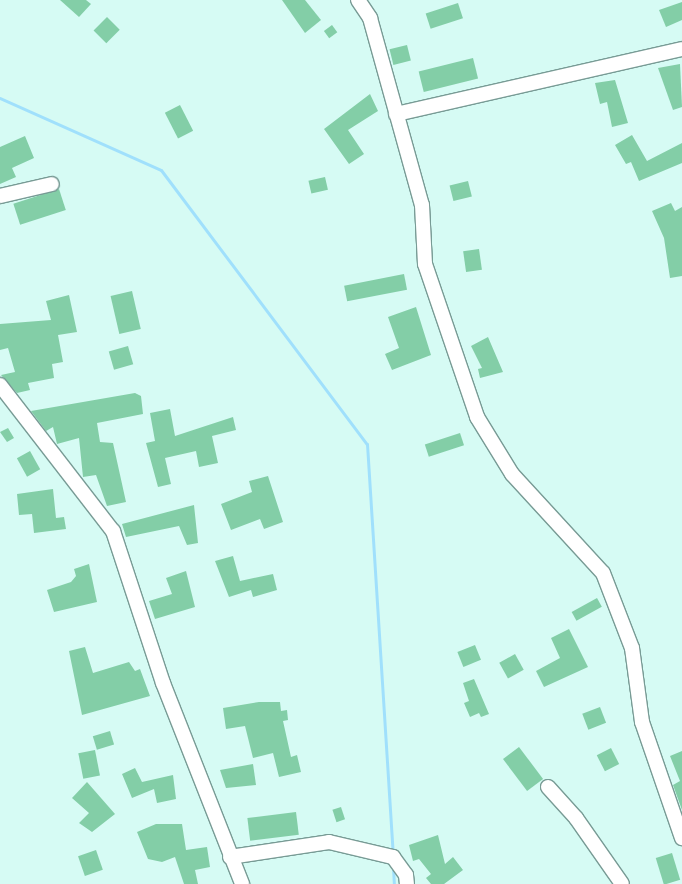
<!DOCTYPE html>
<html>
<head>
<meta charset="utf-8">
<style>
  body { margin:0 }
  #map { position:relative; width:682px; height:884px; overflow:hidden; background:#d6fbf4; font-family:Inter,sans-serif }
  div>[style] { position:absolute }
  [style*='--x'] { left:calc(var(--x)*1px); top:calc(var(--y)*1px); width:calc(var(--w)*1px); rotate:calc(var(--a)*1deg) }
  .stream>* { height:3px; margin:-1.5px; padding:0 1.5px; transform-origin:1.5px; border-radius:1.5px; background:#a0e0fc }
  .building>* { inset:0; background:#83cea7; transform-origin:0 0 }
  .roads { filter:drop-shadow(1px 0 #789b95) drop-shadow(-1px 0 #789b95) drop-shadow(0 1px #789b95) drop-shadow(0 -1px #789b95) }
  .minor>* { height:14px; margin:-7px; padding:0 7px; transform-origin:7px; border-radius:7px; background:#fff }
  span { translate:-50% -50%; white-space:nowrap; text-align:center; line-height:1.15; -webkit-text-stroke:5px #fff; paint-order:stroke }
</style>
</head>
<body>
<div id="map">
  <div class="stream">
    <i style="--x:0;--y:98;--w:176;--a:24.1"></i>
    <i style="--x:161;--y:170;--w:343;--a:53.1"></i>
    <i style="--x:367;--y:444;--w:410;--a:86.4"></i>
    <i style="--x:393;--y:867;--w:17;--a:87"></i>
  </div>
  <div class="building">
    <i style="clip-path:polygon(60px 0,86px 0,91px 4px,79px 17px)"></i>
    <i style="clip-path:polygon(282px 0,305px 0,321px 20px,305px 33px)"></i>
    <i style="clip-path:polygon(682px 2px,682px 20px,666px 27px,659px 10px)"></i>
    <i style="left:458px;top:3px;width:16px;height:34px;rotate:72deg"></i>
    <i style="left:107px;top:17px;width:18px;height:19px;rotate:45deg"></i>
    <i style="left:332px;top:25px;width:9px;height:10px;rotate:54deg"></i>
    <i style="left:407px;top:45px;width:16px;height:18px;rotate:76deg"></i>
    <i style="left:473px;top:58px;width:21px;height:56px;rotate:76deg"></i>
    <i style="clip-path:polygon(680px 64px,682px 107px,673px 110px,658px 68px)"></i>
    <i style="clip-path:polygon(615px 80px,628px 123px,612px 127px,607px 102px,600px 104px,595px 83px)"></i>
    <i style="clip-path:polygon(370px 94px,378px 111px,348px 130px,364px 154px,349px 164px,324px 129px)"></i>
    <i style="left:180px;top:105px;width:29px;height:17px;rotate:63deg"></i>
    <i style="clip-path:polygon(632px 135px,647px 161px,682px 143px,682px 163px,639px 181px,631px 162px,626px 164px,615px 145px)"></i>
    <i style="clip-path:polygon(25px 136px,34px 158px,12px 168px,16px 177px,0 184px,0 147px)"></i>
    <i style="left:325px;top:177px;width:13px;height:17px;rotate:77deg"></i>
    <i style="left:468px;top:181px;width:16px;height:19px;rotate:76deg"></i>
    <i style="left:59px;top:189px;width:22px;height:48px;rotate:72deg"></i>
    <i style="clip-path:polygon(671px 203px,675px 211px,682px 207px,682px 276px,670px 278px,664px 238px,652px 211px)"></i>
    <i style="left:479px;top:249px;width:21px;height:16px;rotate:82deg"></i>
    <i style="left:404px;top:274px;width:16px;height:61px;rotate:79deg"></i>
    <i style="left:132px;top:291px;width:39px;height:22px;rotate:77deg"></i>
    <i style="clip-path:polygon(69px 295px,77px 332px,58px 335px,63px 362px,52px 364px,54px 378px,28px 383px,30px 390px,17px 393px,1px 375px,15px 372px,8px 348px,0 350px,0 324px,51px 320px,46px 301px)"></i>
    <i style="clip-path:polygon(416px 307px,431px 355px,392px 370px,385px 354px,399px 348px,388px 317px)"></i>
    <i style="clip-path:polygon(488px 337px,503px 372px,480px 378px,478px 369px,482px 368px,471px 346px)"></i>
    <i style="left:128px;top:346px;width:19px;height:20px;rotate:74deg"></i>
    <i style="clip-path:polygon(135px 393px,141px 396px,143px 414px,97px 423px,100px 442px,113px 443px,126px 502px,107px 506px,96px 475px,83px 477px,79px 438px,57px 444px,53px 427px,46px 431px,31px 411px)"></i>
    <i style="clip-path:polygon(170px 409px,175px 436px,233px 417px,236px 430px,212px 436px,218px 463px,199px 467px,196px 451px,165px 458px,171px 484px,158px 487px,146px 443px,155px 441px,150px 413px)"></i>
    <i style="clip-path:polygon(8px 428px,14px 438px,7px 442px,0 432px)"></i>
    <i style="left:460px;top:433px;width:13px;height:37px;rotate:72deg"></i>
    <i style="left:30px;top:451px;width:21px;height:15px;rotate:61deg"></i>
    <i style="clip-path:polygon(268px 476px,283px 522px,264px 529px,260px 519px,231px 530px,221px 504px,252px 492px,249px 481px)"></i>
    <i style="clip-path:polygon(53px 489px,56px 518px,64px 517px,66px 529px,34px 533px,32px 514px,19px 515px,17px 494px)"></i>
    <i style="clip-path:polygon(194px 505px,198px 543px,187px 545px,179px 526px,126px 537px,122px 524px)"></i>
    <i style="clip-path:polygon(233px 556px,240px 581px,273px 574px,277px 590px,253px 597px,251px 590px,229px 597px,215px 561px)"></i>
    <i style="clip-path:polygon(89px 564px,97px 602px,54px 612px,47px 590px,71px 582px,76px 576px,74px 569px)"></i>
    <i style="clip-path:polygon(186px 571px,195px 607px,155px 619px,149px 601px,172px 594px,166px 578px)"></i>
    <i style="left:597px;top:598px;width:10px;height:29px;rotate:61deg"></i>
    <i style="clip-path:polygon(569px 629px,588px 667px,544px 687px,536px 671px,560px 658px,551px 638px)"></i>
    <i style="left:475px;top:645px;width:16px;height:19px;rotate:68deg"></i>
    <i style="clip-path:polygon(85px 647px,93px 673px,129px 662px,135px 671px,140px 669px,150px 696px,82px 715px,69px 651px)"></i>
    <i style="left:515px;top:654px;width:18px;height:18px;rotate:61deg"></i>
    <i style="clip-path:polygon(474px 679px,489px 714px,481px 717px,479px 713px,470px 717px,464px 703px,469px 701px,463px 683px)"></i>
    <i style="clip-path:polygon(259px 702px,280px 702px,281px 711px,287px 710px,288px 720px,283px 721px,291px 757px,297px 755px,301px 772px,279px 777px,273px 753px,253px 758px,245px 726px,226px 729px,223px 708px)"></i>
    <i style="left:600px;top:707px;width:17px;height:19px;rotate:69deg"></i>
    <i style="left:110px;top:731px;width:14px;height:18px;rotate:73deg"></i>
    <i style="left:519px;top:747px;width:40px;height:20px;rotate:53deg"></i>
    <i style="left:611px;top:748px;width:18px;height:16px;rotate:63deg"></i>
    <i style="left:95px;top:750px;width:26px;height:17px;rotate:79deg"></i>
    <i style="clip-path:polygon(682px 751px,682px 810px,673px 785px,680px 781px,670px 756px)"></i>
    <i style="clip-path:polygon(253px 764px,256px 785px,226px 788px,220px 770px)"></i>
    <i style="clip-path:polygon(135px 768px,142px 782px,173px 775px,176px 799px,157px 803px,154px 789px,132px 798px,122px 774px)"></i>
    <i style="clip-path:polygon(87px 782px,115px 814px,92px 832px,79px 823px,89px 813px,72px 798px)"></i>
    <i style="left:341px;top:807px;width:13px;height:9px;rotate:72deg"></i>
    <i style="left:296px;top:812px;width:23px;height:49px;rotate:83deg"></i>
    <i style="clip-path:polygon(156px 824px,182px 824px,186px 850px,207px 847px,210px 867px,195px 870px,198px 884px,184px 884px,175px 857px,162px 862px,148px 859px,137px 832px)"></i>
    <i style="clip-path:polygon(438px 835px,445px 864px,453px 857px,463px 870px,444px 884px,431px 884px,426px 878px,431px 874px,419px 859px,413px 861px,409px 845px)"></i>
    <i style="left:96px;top:850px;width:21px;height:19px;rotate:71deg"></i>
    <i style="left:672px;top:853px;width:28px;height:17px;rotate:73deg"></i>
  </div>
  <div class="roads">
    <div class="minor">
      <i style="--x:358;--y:0;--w:22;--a:56"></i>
      <i style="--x:370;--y:18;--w:194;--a:74.5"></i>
      <i style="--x:422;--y:205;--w:59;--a:87.1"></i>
      <i style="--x:425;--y:264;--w:162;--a:71.2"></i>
      <i style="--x:477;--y:417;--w:67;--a:58.4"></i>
      <i style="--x:512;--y:474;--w:134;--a:47.4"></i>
      <i style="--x:603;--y:573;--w:80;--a:68.9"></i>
      <i style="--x:632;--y:648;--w:75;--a:82.3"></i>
      <i style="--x:642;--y:722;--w:123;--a:71"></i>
      <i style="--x:396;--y:114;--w:293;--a:-12.8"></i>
      <i style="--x:0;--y:196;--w:53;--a:-13"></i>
      <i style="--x:0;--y:385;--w:185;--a:52.3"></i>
      <i style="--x:113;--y:531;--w:160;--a:71.8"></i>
      <i style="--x:163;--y:683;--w:216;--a:68.5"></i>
      <i style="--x:548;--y:787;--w:42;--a:47.9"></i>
      <i style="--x:576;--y:818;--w:80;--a:55.1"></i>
      <i style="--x:230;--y:857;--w:100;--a:-8.6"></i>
      <i style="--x:329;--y:842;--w:66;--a:13.2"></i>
      <i style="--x:393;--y:857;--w:22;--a:54"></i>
      <i style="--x:406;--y:875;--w:9;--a:84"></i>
    </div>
  </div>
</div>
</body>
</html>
